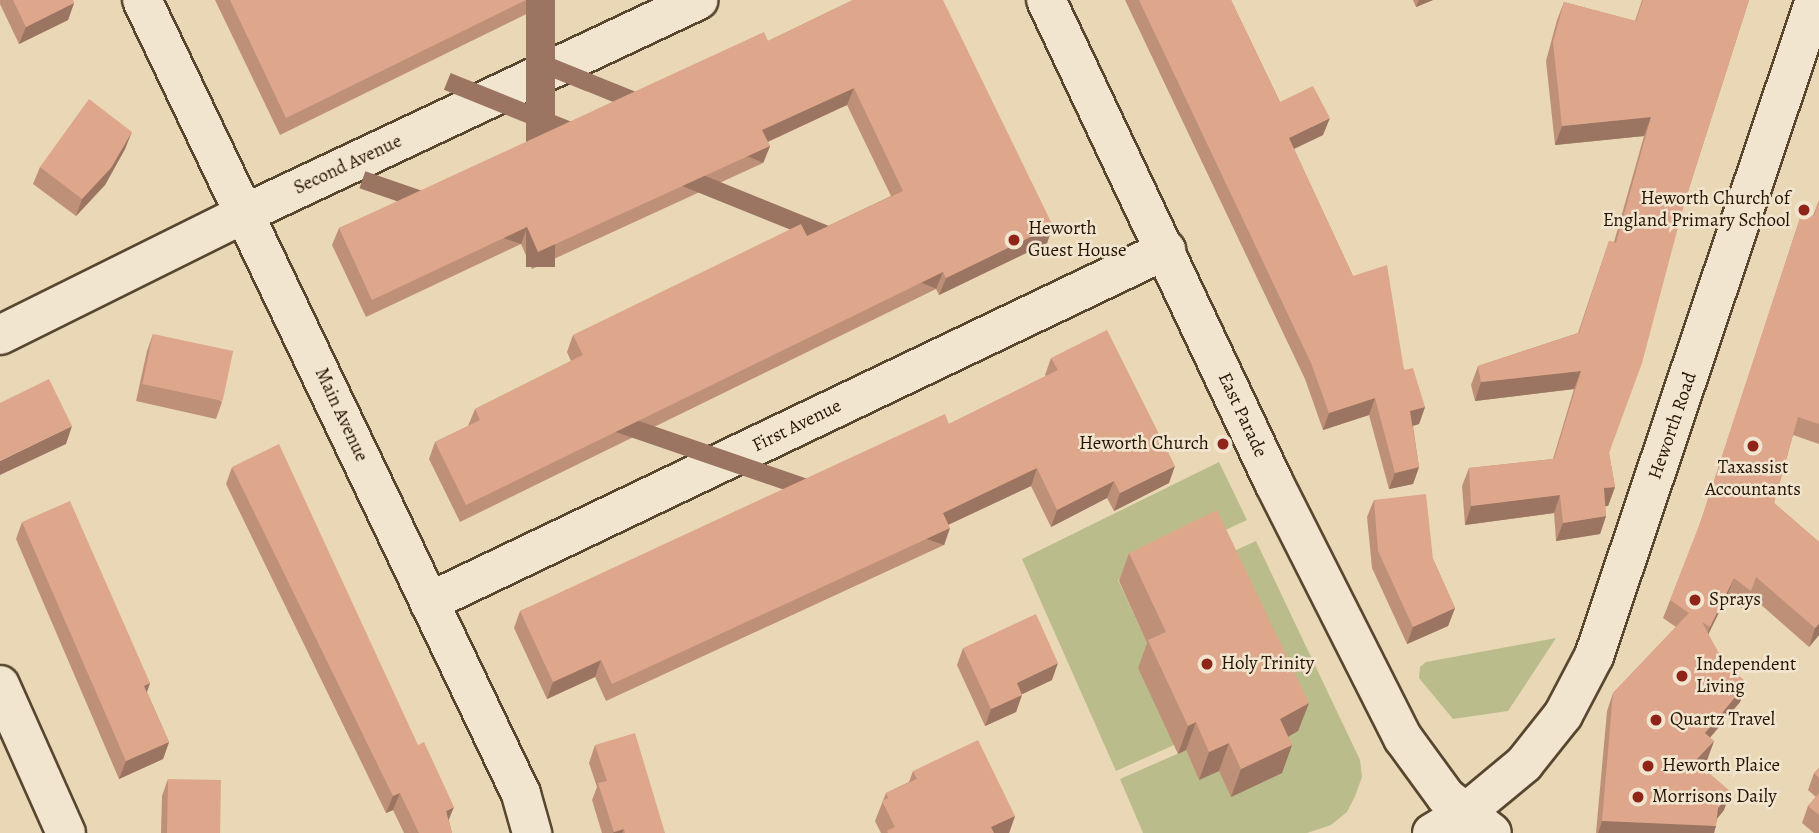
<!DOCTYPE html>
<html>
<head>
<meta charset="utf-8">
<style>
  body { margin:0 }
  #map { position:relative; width:1819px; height:833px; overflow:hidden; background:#e9d7b5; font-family:Alegreya,serif }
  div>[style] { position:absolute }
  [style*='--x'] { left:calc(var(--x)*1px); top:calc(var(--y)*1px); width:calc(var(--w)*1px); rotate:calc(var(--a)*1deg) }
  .green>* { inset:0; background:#babd8b }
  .roads { filter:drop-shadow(2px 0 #58462f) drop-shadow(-2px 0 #58462f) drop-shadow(0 2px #58462f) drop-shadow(0 -2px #58462f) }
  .minor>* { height:38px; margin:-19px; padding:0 19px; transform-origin:19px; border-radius:19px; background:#f1e5cf }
  .wall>* { inset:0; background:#bf9078 }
  .shaded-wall>* { inset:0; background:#9b7562; transform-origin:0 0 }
  .building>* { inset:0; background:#dea78c; transform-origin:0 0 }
  .dots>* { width:19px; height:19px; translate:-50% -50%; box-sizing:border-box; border:4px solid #f1e5cf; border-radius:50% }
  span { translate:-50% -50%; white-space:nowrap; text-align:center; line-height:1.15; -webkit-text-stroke:5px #f1e5cf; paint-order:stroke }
  .street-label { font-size:19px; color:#271502 }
  .poi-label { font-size:19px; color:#271502 }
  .right { translate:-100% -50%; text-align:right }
  .left { translate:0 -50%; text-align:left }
</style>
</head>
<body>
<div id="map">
  <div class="green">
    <i style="clip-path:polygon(1219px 462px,1247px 520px,1118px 580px,1155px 660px,1174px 745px,1116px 771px,1022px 559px)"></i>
    <i style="clip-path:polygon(1256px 541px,1360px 760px,1362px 777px,1355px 796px,1347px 812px,1331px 825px,1307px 833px,1143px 833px,1120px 779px,1186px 750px,1199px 780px,1298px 731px,1203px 565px)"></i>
    <i style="clip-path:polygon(1556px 638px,1508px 711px,1453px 719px,1419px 678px,1420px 667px,1426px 662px)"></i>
  </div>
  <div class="roads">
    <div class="minor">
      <i style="--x:142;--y:0;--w:880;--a:64.48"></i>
      <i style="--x:521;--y:794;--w:41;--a:74.2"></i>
      <i style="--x:1046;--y:0;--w:534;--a:64.73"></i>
      <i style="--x:1274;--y:483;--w:286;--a:63.2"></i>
      <i style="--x:1403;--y:738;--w:73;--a:53.9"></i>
      <i style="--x:1446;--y:797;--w:58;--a:38"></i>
      <i style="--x:0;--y:335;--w:275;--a:-26.4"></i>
      <i style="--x:246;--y:213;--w:500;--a:-25.2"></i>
      <i style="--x:429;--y:602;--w:817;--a:-25.53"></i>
      <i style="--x:0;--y:685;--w:162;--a:66"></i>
      <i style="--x:1432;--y:833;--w:39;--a:-31"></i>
      <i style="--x:1465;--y:813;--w:77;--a:-39.7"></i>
      <i style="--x:1524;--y:764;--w:63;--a:-51.5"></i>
      <i style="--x:1563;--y:715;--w:67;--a:-62.3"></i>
      <i style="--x:1594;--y:656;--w:692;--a:-71.38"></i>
    </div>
  </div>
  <div class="wall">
    <i style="clip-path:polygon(0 0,73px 0,74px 3px,68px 20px,19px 44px,0 4px)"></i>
    <i style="clip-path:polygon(215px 0,555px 0,280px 135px)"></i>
    <i style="clip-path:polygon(853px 0,1053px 226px,1047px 243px,939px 295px,936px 289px,460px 522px,429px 459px,435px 442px,468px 426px,475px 409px,571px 361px,567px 352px,573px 335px,807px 236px,891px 196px,847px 105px,768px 142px,770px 146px,763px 163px,532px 269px,521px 244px,366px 317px,332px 245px,339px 228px,768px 41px)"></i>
    <i style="clip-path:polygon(1125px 0,1231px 0,1280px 102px,1323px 135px,1294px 149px,1353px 276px,1425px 407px,1419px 424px,1413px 426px,1419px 467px,1413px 484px,1389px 489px,1369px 415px,1323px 430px,1305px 379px)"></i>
    <i style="clip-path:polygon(1413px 0,1433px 0,1416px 7px)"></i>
    <i style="clip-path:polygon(1642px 0,1749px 0,1685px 201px,1609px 453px,1615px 487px,1608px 506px,1605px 506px,1606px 516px,1600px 534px,1556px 541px,1554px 513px,1465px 525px,1462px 486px,1469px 468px,1553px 459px,1574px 389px,1475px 401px,1471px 385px,1478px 366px,1578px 333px,1609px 241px,1614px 242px,1644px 136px,1555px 145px,1546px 61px,1557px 20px,1564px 2px,1635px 21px)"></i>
    <i style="clip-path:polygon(125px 149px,105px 185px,76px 216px,33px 184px,40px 167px)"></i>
    <i style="clip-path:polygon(1819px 200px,1819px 444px,1793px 435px,1774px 503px,1819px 542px,1819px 635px,1809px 647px,1750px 595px,1744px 610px,1727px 596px,1708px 634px,1724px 663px,1747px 683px,1740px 702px,1710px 738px,1714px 741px,1707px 760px,1701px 766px,1724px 810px,1717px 819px,1714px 833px,1596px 833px,1607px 711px,1613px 693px,1676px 627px,1663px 618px,1697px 533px,1802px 212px,1813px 216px)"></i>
    <i style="clip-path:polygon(153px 334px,222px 402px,216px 419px,136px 401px,147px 351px)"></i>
    <i style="clip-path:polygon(1051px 358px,1169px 483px,1114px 511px,1107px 498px,1051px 527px,1031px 486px,948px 525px,944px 545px,606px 701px,595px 677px,547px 699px,514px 628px,520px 611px,949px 424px,1046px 376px,1045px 375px)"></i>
    <i style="clip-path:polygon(232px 467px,449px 821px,452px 833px,404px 833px,393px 810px,386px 813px,226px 484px)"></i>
    <i style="clip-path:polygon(1374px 500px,1433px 559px,1455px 608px,1448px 626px,1407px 644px,1372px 568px,1367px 517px)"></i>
    <i style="clip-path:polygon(22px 522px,150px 683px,147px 692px,169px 742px,163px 759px,119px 779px,16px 539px)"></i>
    <i style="clip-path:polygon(1129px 553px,1309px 703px,1298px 731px,1288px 737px,1292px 745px,1282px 773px,1231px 797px,1219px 771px,1199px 780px,1186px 750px,1178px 754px,1138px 668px,1147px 643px,1119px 581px)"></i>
    <i style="clip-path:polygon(963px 648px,1052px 680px,1022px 694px,1016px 712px,985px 726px,957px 665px)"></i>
    <i style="clip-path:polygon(595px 745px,665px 833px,602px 833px,592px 800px,597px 787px,589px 763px)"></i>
    <i style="clip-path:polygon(1819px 768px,1819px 833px,1814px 833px,1802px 823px,1808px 806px,1816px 797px,1808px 790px,1814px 773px)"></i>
    <i style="clip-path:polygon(913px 771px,1015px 816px,1009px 833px,881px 833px,875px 821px,886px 793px,909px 782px)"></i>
    <i style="clip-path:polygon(168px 779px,219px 833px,161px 833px,162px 796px)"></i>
  </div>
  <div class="shaded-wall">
    <i style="left:526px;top:0;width:29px;height:267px"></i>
    <i style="clip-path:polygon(1419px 0,1433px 0,1416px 7px)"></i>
    <i style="clip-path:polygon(74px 3px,68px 20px,19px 44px,26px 27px)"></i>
    <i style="clip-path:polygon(854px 88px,847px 105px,756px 147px,762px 130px)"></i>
    <i style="clip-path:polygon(1651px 117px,1644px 136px,1555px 145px,1562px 126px)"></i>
    <i style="clip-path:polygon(1330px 118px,1323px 135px,1283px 154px,1289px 138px)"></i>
    <i style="clip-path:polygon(132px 132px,125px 149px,105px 185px,76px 216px,82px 199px)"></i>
    <i style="left:770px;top:146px;width:18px;height:255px;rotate:112deg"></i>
    <i style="clip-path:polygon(1053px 226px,1047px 243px,939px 295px,946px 278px)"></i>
    <i style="left:527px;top:227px;width:18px;height:171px;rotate:109deg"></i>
    <i style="left:943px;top:272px;width:18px;height:531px;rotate:112deg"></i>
    <i style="clip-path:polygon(1581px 371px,1574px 389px,1475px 401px,1481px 382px)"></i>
    <i style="clip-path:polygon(1375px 398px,1369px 415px,1323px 430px,1329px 413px)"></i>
    <i style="clip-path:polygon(1425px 407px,1419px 424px,1404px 428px,1410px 411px)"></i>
    <i style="clip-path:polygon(72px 426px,66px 444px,0 475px,0 461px)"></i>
    <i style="clip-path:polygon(1175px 466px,1169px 483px,1114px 511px,1120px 493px)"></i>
    <i style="clip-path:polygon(1419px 467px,1413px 484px,1389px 489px,1395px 473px)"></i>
    <i style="clip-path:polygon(1037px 468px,1031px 486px,937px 530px,943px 513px)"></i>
    <i style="clip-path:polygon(1114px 481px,1107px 498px,1051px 527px,1057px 510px)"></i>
    <i style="clip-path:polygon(1615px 487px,1608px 506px,1597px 507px,1604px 488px)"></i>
    <i style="clip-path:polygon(1560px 495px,1554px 513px,1465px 525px,1471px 506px)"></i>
    <i style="clip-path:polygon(1606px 516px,1600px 534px,1556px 541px,1563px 523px)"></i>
    <i style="left:950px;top:528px;width:18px;height:372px;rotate:109deg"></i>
    <i style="clip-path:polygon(1734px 578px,1727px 596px,1703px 645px,1710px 627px)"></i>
    <i style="clip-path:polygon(1455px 608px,1448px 626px,1407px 644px,1413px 627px)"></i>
    <i style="clip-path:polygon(1819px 624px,1819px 635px,1809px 647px,1815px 628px)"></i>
    <i style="clip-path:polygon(601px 660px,595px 677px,547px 699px,553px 682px)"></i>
    <i style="clip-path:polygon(1058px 663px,1052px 680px,1010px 700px,1017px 683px)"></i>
    <i style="clip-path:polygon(150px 683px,144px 700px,144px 686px)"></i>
    <i style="clip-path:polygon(1747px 683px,1740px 702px,1698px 751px,1705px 733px)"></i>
    <i style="clip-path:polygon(1022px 695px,1016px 712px,985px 726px,991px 709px)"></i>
    <i style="clip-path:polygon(1309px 703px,1298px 731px,1270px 747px,1280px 719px)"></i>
    <i style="clip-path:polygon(1196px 722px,1186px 750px,1178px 754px,1188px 726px)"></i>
    <i style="clip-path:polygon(1714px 741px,1707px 760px,1688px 779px,1695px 761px)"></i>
    <i style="clip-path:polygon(169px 742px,163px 759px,119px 779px,126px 761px)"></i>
    <i style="clip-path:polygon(1229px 743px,1219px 771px,1199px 780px,1209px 752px)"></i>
    <i style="clip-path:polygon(1292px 745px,1282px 773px,1231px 797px,1241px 769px)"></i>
    <i style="clip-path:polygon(1731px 792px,1724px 810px,1711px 826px,1716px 826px,1714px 833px,1598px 833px,1602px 821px,1718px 808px)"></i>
    <i style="clip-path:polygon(400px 793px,393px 810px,386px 813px,393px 796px)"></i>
    <i style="clip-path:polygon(454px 807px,447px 824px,446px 811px)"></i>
    <i style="clip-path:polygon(1015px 816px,1009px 833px,989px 833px,991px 827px)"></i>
    <i style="clip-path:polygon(624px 829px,622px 833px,613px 833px,614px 832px)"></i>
  </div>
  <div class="building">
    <i style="clip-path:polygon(13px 0,73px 0,74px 3px,26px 27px)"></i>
    <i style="clip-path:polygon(230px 0,526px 0,286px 118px)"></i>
    <i style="clip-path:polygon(853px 0,943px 0,1053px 226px,946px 278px,943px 272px,466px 505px,435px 442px,480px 420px,475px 409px,583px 355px,573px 335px,801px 224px,807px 236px,903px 191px,854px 88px,762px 130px,770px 146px,538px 252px,527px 227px,372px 300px,339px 228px,764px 32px,768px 41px)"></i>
    <i style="clip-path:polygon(1139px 0,1231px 0,1280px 102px,1313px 86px,1330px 118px,1289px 138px,1353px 276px,1387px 265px,1404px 370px,1413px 368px,1425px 407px,1410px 411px,1419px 467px,1395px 473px,1375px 398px,1329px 413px,1311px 363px)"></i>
    <i style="clip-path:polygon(1643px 0,1749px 0,1685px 201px,1642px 363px,1609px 453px,1615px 487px,1604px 488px,1606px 516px,1563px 523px,1560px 495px,1471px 506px,1469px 468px,1554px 459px,1581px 371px,1481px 382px,1478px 366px,1579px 333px,1609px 241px,1616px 243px,1651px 117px,1562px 126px,1553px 42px,1564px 2px,1636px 21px)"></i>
    <i style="clip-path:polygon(89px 99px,132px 132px,111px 168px,82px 199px,40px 167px)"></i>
    <i style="clip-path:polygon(1819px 201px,1819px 424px,1798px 417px,1774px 503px,1819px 542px,1819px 624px,1815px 628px,1756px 577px,1751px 591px,1734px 578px,1710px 627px,1702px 622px,1724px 663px,1747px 683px,1705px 733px,1714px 741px,1695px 761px,1731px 792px,1718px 808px,1716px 826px,1602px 821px,1613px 693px,1689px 613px,1670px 600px,1700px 523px,1802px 212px,1814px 216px)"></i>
    <i style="clip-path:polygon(1107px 330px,1175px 466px,1120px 493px,1114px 481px,1057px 510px,1037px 468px,943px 513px,950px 528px,612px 684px,601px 660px,553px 682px,520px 611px,945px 414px,949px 424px,1058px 370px,1051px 358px)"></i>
    <i style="left:153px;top:334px;width:82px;height:51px;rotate:12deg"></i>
    <i style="clip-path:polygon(49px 379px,72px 426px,0 461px,0 403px)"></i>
    <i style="clip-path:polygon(279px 444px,418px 745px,424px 742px,454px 807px,446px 811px,452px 833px,419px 833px,400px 793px,393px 796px,232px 467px)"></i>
    <i style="clip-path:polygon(1426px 494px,1433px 559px,1455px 608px,1413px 627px,1378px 551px,1374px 500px)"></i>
    <i style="clip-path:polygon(70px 501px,150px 683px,144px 686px,169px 742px,126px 761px,22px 522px)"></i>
    <i style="clip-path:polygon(1217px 510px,1309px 703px,1280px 719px,1292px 745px,1241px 769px,1229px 743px,1209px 752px,1196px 722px,1188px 726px,1148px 640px,1166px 632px,1129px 553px)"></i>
    <i style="clip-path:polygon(1036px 614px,1058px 663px,1017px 683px,1022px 695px,991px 709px,963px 648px)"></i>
    <i style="clip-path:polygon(635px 733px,665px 833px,625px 833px,624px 829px,614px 832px,598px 783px,607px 781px,595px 745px)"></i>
    <i style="clip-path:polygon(978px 740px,1015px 816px,991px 827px,994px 833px,888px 833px,887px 831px,895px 827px,882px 801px,888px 798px,886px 793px,917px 779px,913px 771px)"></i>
    <i style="clip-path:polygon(1819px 768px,1819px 778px,1814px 773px)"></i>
    <i style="left:168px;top:779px;width:53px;height:54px;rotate:1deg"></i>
    <i style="clip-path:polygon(1819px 793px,1819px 815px,1808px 806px)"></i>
  </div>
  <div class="dots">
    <i style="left:1804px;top:210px;background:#8f2418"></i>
    <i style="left:1014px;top:240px;background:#8f2418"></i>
    <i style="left:1223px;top:444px;background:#8f2418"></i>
    <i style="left:1753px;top:446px;background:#8f2418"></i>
    <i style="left:1695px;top:600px;background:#8f2418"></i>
    <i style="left:1207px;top:664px;background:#8f2418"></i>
    <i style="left:1682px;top:676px;background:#8f2418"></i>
    <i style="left:1656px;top:720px;background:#8f2418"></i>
    <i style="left:1648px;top:766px;background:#8f2418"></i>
    <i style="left:1638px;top:797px;background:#8f2418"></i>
  </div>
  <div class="street-label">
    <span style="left:348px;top:165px;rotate:-25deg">Second Avenue</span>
    <span style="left:341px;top:415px;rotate:65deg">Main Avenue</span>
    <span style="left:1242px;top:415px;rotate:65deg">East Parade</span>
    <span style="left:797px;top:426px;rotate:-26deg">First Avenue</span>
    <span style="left:1673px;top:426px;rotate:-71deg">Heworth Road</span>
  </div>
  <div class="poi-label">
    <span class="right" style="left:1790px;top:210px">Heworth Church of<br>England Primary School</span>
    <span class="left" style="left:1028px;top:240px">Heworth<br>Guest House</span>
    <span class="right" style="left:1209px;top:444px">Heworth Church</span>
    <span style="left:1753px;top:479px">Taxassist<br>Accountants</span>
    <span class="left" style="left:1709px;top:600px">Sprays</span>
    <span class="left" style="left:1221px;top:664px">Holy Trinity</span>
    <span class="left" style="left:1696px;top:676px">Independent<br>Living</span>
    <span class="left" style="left:1670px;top:720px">Quartz Travel</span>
    <span class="left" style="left:1662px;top:766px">Heworth Plaice</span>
    <span class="left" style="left:1652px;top:797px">Morrisons Daily</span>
  </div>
</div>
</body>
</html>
